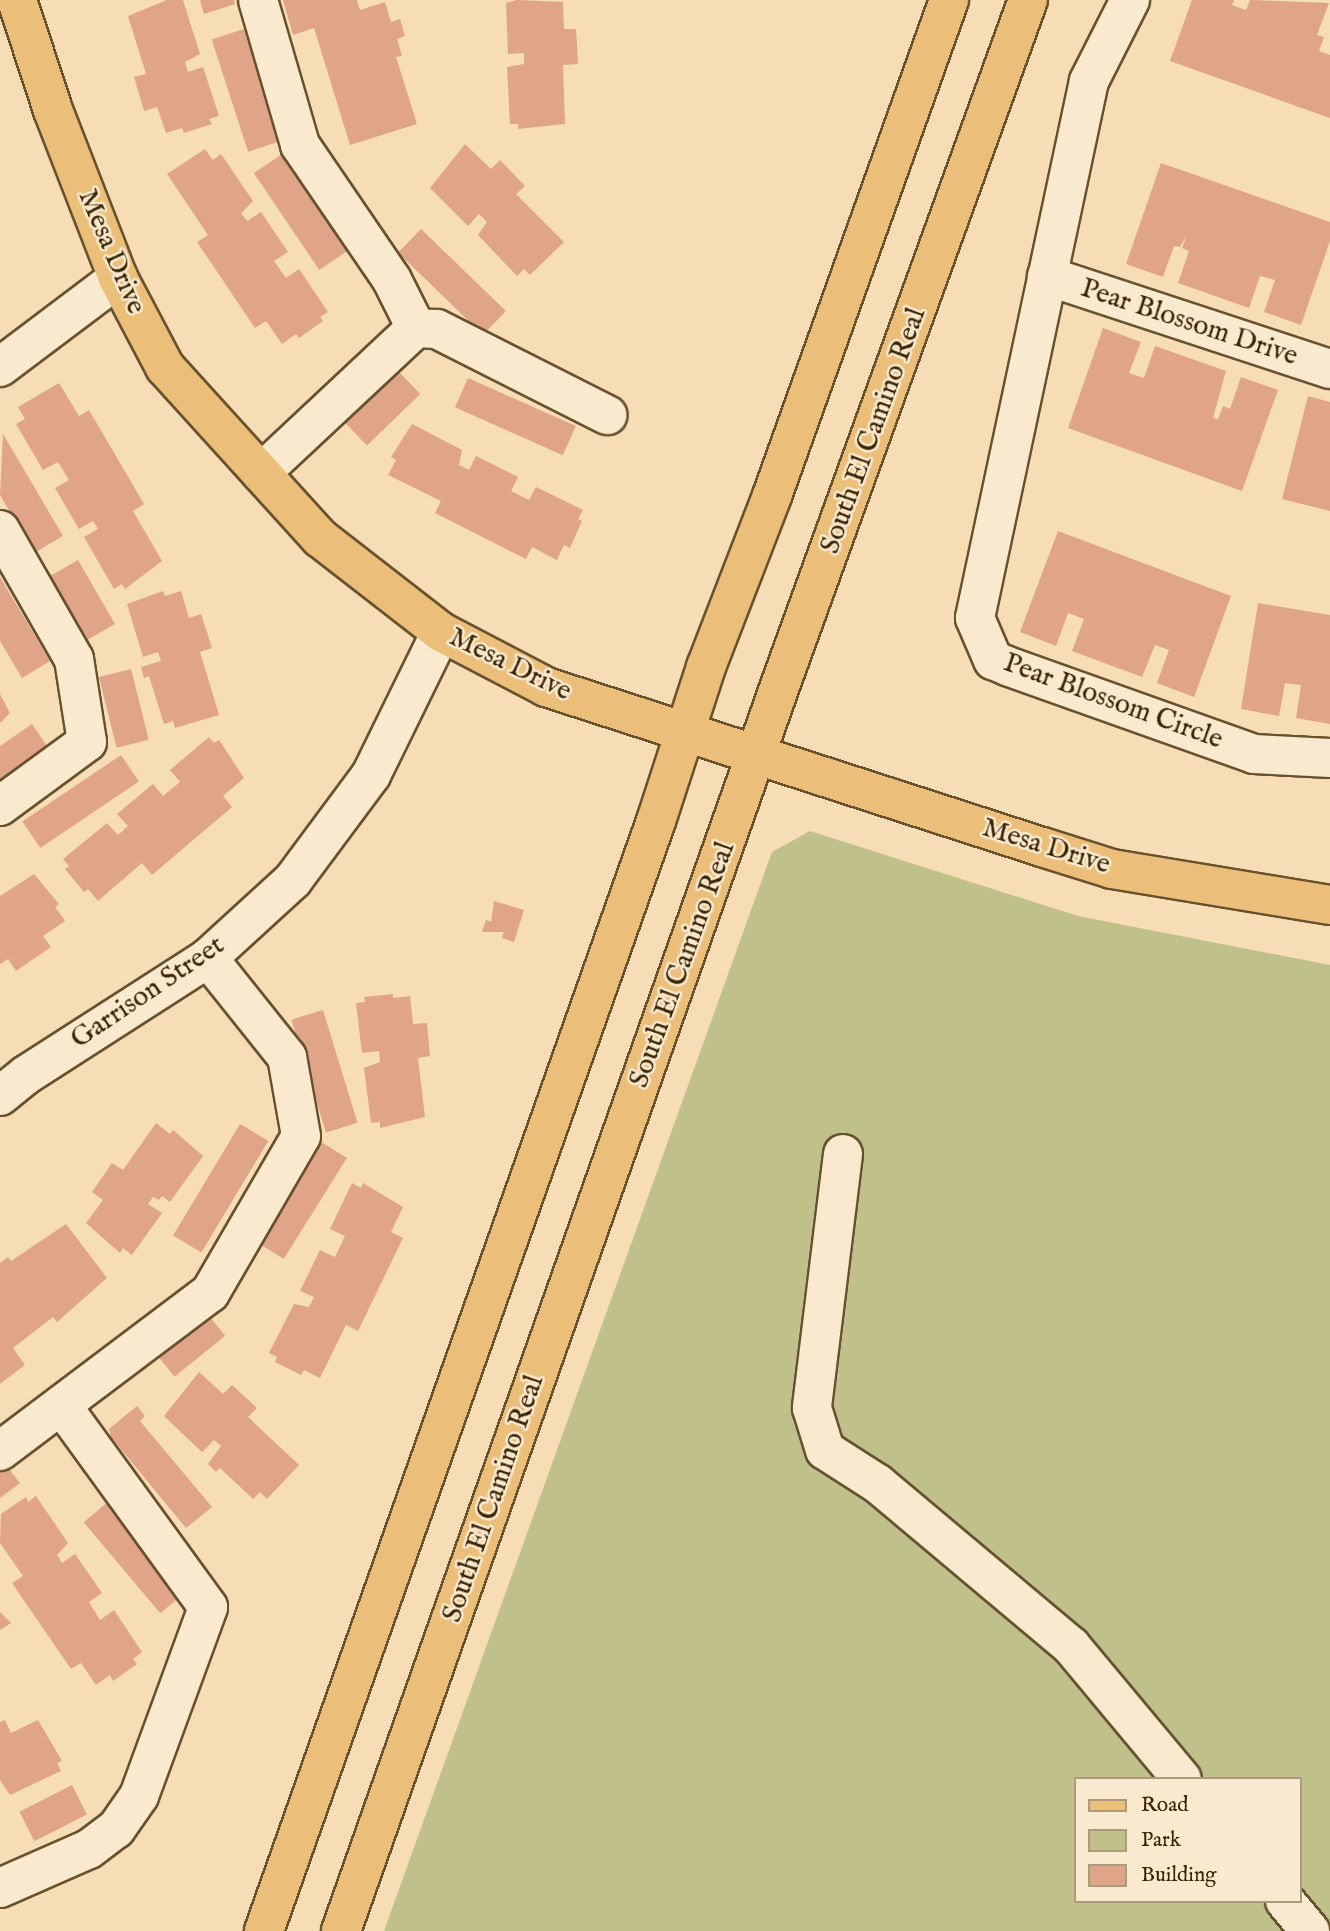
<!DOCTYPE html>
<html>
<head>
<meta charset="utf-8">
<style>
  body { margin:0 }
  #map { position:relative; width:1330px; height:1931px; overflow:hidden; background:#f6ddb5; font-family:"IM FELL English",serif }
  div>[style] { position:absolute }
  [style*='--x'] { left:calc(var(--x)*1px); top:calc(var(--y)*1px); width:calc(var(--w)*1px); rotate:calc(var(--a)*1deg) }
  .green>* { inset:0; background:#c0c08b }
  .building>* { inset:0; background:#e0a489; transform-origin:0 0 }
  .roads { filter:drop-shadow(2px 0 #68522d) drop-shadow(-2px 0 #68522d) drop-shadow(0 2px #68522d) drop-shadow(0 -2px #68522d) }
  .minor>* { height:38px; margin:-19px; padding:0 19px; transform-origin:19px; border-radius:19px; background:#f9e9cf }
  .major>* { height:38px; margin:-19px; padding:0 19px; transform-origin:19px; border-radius:19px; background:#ebbe7a }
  span { translate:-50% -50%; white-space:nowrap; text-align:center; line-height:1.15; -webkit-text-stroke:5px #f9e9cf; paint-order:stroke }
  .street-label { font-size:28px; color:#392300 }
  .legend { position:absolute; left:1074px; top:1777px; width:228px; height:126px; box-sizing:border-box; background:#f9e9cf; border:2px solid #ac9a7c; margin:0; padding:9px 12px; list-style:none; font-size:21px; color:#392300 }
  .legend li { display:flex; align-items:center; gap:14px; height:35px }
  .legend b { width:35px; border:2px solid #ac9a7c }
</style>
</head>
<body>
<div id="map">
  <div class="green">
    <i style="clip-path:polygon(evenodd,810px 831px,1078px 916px,1330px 965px,1330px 1931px,384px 1931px,772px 852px,810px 831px,1076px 1779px,1300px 1779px,1300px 1901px,1076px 1901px,1076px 1779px)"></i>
  </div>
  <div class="building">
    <i style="clip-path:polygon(167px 0,183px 0,200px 54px,185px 62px,188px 72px,203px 67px,219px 116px,209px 119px,212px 124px,184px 133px,182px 128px,166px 133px,157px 107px,144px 111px,134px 77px,146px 74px,128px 16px)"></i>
    <i style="clip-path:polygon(200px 0,234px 0,235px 4px,204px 14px)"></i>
    <i style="clip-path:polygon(283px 0,357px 0,360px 10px,385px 2px,391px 22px,400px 19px,405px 36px,397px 39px,402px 56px,396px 57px,417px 124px,350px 145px,314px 28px,293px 35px)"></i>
    <i style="clip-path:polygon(517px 0,563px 2px,564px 29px,576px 29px,578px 64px,563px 65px,565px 124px,518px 129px,518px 124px,510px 124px,507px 67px,524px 64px,524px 53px,508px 54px,506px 3px)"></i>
    <i style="clip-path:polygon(1192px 0,1234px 0,1232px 5px,1246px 10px,1250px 0,1329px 3px,1317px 35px,1324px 37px,1319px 51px,1330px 55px,1330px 118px,1170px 61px)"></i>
    <i style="left:244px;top:29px;width:118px;height:34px;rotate:72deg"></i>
    <i style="clip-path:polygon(465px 144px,491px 169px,500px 160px,525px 186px,516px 194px,564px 242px,530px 275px,524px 269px,517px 276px,478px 235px,487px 222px,479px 214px,468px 226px,430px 188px)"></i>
    <i style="clip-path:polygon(205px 149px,213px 160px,221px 154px,253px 201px,241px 213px,247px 221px,261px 212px,288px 252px,274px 261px,286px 278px,299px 269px,328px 312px,320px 317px,323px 321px,299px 338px,296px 334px,282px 344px,266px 321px,255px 328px,197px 242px,208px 235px,167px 174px)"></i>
    <i style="left:282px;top:154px;width:117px;height:34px;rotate:56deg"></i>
    <i style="clip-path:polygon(1161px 163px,1330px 222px,1330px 241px,1301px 325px,1264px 312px,1275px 280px,1260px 276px,1249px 308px,1178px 283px,1189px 251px,1182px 248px,1187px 235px,1180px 247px,1174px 246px,1163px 277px,1126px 264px)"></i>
    <i style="left:421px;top:229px;width:118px;height:33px;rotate:44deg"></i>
    <i style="clip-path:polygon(1103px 328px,1141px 342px,1129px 373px,1144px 378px,1155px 346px,1226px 371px,1213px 418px,1218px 419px,1223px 406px,1230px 409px,1241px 377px,1278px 390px,1242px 491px,1068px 428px)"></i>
    <i style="left:398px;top:371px;width:32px;height:74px;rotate:46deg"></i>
    <i style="left:468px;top:378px;width:118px;height:32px;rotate:24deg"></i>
    <i style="clip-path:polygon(59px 383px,79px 416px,89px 410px,144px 504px,133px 511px,162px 561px,125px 589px,122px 584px,114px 589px,84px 537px,98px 529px,93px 521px,79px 529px,55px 488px,69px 480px,58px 462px,43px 470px,16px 424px,25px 419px,18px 407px)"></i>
    <i style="clip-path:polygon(1308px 396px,1330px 402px,1330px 511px,1282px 499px)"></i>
    <i style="clip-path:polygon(412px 424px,462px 450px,459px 465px,469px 470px,476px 456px,518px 477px,511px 491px,529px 500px,536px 487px,583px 510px,578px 519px,582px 521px,570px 548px,564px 545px,557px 560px,532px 547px,526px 559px,435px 513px,441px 501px,388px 475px,396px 460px,391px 457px)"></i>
    <i style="clip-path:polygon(3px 434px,63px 536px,34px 553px,0 495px)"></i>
    <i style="clip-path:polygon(1058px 531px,1231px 596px,1194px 697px,1157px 683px,1169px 650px,1155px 645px,1142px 677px,1072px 651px,1084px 619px,1068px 613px,1056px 646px,1020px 632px)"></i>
    <i style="left:78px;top:560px;width:74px;height:34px;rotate:60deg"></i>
    <i style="clip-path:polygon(0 577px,50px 661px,22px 678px,0 641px)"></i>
    <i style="clip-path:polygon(163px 591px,165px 596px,181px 591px,189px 618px,201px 614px,212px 648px,200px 652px,219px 715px,175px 728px,173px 721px,164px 724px,149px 676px,144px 678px,141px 667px,161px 661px,158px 652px,143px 657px,127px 604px)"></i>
    <i style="clip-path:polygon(1258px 603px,1330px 615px,1330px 724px,1296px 718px,1301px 685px,1285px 683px,1279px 716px,1241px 709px)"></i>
    <i style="left:131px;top:669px;width:73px;height:33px;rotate:76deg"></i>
    <i style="clip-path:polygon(0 694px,10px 713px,0 723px)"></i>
    <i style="clip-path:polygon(32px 724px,51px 752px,0 787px,0 746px)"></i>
    <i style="clip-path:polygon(209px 737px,214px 743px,219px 740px,244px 778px,223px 796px,232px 807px,152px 875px,142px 863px,98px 901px,88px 889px,84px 892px,65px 869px,69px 866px,63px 859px,107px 823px,118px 835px,128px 826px,117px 814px,153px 784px,163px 796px,180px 782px,170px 770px)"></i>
    <i style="left:121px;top:755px;width:32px;height:119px;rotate:56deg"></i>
    <i style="clip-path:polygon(34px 874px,59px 904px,55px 907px,65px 921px,43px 936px,51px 947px,16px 971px,8px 959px,0 964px,0 896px)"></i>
    <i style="clip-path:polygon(494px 901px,524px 910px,514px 942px,502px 938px,504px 932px,482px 932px,486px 920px,491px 922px)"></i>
    <i style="clip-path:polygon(393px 994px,393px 998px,410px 996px,413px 1024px,427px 1023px,430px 1056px,418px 1058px,425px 1117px,380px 1128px,380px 1122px,371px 1123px,364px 1068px,380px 1062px,379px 1051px,362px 1053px,356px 1003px,365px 1002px,364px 997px)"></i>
    <i style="left:323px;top:1010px;width:118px;height:33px;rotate:73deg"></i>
    <i style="clip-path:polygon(156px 1123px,170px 1134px,173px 1130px,203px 1156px,170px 1202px,162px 1196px,159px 1200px,153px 1197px,148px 1204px,162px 1213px,132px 1255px,123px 1248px,120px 1253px,86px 1223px,103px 1200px,92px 1192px,112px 1163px,123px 1170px)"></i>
    <i style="left:240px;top:1124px;width:33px;height:130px;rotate:31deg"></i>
    <i style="left:318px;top:1140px;width:34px;height:119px;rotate:32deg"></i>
    <i style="clip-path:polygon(352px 1183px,361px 1188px,363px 1183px,403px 1207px,391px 1232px,403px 1238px,358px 1331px,346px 1325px,320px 1378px,304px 1370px,301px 1375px,275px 1362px,277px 1357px,269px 1353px,294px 1304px,309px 1307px,314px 1297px,300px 1291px,320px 1250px,335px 1257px,345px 1236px,330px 1229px)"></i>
    <i style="clip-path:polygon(66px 1224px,107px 1278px,57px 1322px,53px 1317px,13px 1348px,25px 1365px,0 1384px,0 1263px,8px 1257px,11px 1261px)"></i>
    <i style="left:205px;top:1311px;width:32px;height:65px;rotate:51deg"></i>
    <i style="clip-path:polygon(199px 1372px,223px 1394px,232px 1385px,257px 1408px,248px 1417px,299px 1465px,267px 1499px,260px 1492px,253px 1499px,220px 1468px,216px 1472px,208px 1464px,221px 1446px,214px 1440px,202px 1452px,164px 1416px)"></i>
    <i style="clip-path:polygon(137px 1406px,145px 1416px,140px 1421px,212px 1507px,186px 1528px,111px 1437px,109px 1429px)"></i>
    <i style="clip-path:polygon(0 1458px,20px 1483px,0 1498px)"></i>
    <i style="clip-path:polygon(36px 1496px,68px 1543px,57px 1555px,62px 1563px,75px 1554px,102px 1593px,89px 1602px,100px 1620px,114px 1610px,142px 1652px,133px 1659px,137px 1664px,113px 1681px,110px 1675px,96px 1685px,81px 1663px,71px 1669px,12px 1583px,23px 1576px,0 1543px,1px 1514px,26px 1497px,28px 1502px)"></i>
    <i style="left:109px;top:1501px;width:119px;height:33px;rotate:50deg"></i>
    <i style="clip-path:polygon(0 1612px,11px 1623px,0 1630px)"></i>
    <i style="clip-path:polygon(5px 1720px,11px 1733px,38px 1720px,62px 1761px,57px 1763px,61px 1771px,10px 1795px,0 1780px,0 1722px)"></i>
    <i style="left:72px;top:1785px;width:33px;height:59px;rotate:63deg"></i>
  </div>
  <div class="roads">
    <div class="minor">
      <i style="--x:258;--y:0;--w:151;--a:73.8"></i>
      <i style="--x:300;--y:145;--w:163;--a:55.7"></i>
      <i style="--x:392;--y:280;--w:54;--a:63.4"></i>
      <i style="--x:1130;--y:0;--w:91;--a:116.8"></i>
      <i style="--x:1089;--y:81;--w:549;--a:101.99"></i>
      <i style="--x:975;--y:618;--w:46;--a:66.8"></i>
      <i style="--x:993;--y:660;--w:15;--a:23"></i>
      <i style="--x:1007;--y:666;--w:262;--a:19.6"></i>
      <i style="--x:1254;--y:754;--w:76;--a:3"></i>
      <i style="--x:1047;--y:276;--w:298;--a:18.2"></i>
      <i style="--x:0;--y:367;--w:148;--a:-37"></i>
      <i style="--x:261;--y:473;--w:212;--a:-43.1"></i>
      <i style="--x:416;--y:328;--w:21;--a:3"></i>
      <i style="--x:437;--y:329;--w:191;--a:26.8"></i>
      <i style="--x:0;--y:530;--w:149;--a:60.2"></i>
      <i style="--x:74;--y:659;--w:84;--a:81.1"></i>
      <i style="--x:87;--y:742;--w:108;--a:143.7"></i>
      <i style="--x:0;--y:1096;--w:33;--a:-39"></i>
      <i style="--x:26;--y:1075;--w:216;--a:-32.7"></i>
      <i style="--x:208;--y:958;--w:115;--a:-42.5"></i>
      <i style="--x:293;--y:880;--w:131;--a:-53.4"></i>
      <i style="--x:371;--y:775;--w:159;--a:-63.9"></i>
      <i style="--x:843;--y:1154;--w:256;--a:97"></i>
      <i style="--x:812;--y:1408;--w:44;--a:72.8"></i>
      <i style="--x:825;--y:1450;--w:63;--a:32.7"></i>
      <i style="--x:878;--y:1484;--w:252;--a:40"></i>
      <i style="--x:1071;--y:1646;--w:173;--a:50.2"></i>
      <i style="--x:0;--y:1451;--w:263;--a:-37"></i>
      <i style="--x:210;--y:1293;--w:181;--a:-59.9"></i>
      <i style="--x:301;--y:1136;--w:80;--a:-100"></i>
      <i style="--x:287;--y:1057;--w:127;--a:-128.6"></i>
      <i style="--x:0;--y:1888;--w:97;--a:-23.7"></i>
      <i style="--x:89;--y:1849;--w:34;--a:-37"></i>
      <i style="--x:116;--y:1829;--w:40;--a:-55.1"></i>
      <i style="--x:139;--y:1796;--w:201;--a:-69.9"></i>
      <i style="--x:208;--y:1607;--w:248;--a:-126"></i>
      <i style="--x:1285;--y:1901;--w:39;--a:50"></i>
    </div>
    <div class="major">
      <i style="--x:17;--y:0;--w:116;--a:71.9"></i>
      <i style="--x:53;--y:110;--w:180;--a:68.8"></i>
      <i style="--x:118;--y:278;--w:101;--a:62.2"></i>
      <i style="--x:165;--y:367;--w:231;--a:47.8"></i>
      <i style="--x:320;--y:538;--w:153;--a:37.8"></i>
      <i style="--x:441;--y:632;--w:119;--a:27.6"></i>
      <i style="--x:546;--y:687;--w:521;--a:17.88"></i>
      <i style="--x:1042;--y:847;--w:73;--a:17.4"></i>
      <i style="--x:1112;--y:869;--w:221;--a:9.4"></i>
      <i style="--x:264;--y:1931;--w:1177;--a:-70.55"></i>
      <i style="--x:656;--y:821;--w:162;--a:-72"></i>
      <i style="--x:706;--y:667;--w:183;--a:-68.9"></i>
      <i style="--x:772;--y:496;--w:527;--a:-70.36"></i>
      <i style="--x:341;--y:1931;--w:1312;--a:-70.58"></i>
      <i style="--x:777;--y:694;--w:738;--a:-70.12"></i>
    </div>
  </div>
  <div class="street-label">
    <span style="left:111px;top:252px;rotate:67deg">Mesa Drive</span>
    <span style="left:1189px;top:323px;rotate:18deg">Pear Blossom Drive</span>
    <span style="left:874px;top:431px;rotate:-70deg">South El Camino Real</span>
    <span style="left:510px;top:665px;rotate:26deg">Mesa Drive</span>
    <span style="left:1113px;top:702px;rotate:20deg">Pear Blossom Circle</span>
    <span style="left:1046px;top:847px;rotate:17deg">Mesa Drive</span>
    <span style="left:683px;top:965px;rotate:-70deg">South El Camino Real</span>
    <span style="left:148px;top:993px;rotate:-34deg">Garrison Street</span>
    <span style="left:494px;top:1499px;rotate:-71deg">South El Camino Real</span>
  </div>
  <ul class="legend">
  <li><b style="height:9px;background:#ebbe7a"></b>Road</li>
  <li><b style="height:19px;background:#c0c08b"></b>Park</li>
  <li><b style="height:19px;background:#e0a489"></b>Building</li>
  </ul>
</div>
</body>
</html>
